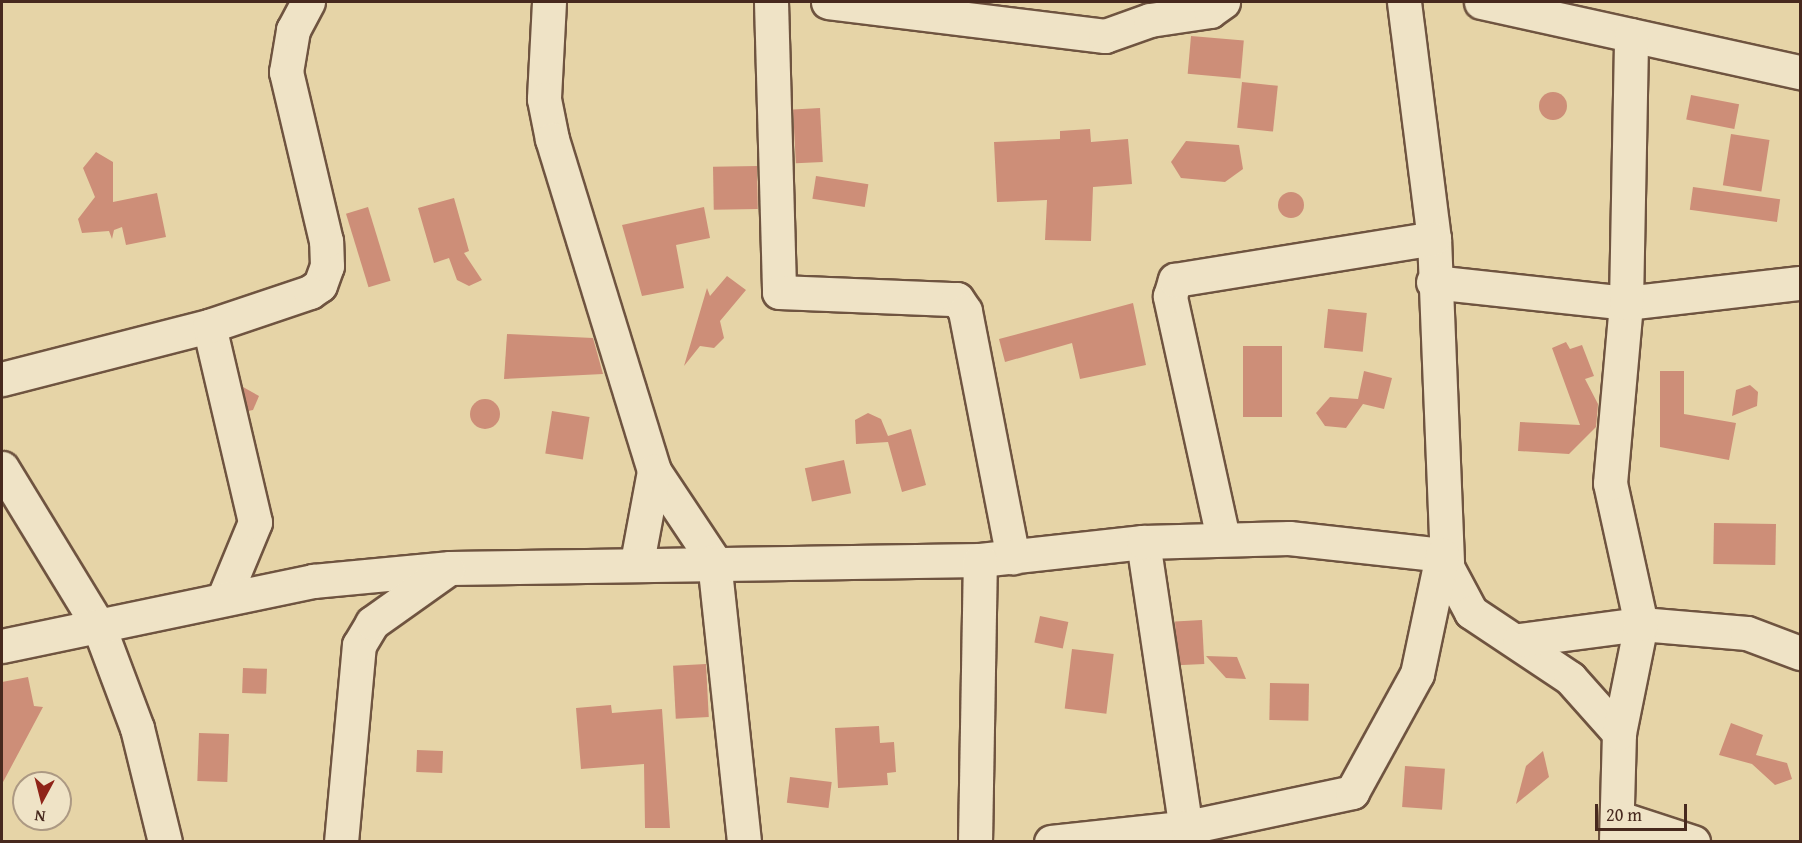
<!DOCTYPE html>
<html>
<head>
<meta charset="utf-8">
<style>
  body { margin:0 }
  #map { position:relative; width:1802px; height:843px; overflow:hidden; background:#e6d4a7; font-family:"Gentium Book Plus",serif }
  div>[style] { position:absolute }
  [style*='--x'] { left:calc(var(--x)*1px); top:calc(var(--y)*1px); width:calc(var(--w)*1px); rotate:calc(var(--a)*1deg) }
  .building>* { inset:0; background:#cd8e78; transform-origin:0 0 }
  .round { border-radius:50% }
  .roads { filter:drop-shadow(2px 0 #6f5440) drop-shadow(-2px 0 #6f5440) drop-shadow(0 2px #6f5440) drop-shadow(0 -2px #6f5440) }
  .minor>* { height:33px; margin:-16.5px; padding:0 16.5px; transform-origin:16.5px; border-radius:16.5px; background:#efe3c6 }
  span { translate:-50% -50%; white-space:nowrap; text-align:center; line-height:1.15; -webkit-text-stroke:5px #efe3c6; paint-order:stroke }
  .frame { position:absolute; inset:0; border:3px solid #47291e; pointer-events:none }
  .north { position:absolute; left:12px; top:771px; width:60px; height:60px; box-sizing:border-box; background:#efe3c6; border:2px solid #ac9983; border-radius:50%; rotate:187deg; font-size:16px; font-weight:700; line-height:24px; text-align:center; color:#47291e }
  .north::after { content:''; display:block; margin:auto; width:21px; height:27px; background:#8f2418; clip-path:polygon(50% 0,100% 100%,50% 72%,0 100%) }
  .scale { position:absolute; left:1595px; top:804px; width:92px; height:27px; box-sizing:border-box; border:3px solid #47291e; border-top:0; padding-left:8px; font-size:18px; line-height:21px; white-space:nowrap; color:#47291e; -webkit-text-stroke:4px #efe3c6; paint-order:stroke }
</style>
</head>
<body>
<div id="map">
  <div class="building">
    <i style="left:1191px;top:36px;width:53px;height:38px;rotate:5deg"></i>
    <i style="left:1242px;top:82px;width:36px;height:46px;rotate:6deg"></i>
    <i class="round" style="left:1539px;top:92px;width:28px;height:28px"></i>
    <i style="left:1691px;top:95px;width:49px;height:25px;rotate:11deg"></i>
    <i style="left:820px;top:108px;width:54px;height:27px;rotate:87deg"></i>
    <i style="clip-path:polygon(1090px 129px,1091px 142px,1128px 139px,1132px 184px,1093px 187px,1091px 241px,1045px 240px,1047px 200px,997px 202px,994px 142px,1060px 139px,1060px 131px)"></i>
    <i style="left:1731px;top:134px;width:39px;height:52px;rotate:9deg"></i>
    <i style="clip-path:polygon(1186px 141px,1239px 145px,1243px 169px,1225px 182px,1181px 178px,1171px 162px)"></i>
    <i style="clip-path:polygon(96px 152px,113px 162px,113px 202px,157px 193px,166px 237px,126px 245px,122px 227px,114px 230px,112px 239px,109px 231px,82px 233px,78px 219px,95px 197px,83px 168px)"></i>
    <i style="left:757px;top:166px;width:43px;height:44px;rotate:89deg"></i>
    <i style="left:816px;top:176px;width:53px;height:23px;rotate:9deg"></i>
    <i style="left:1693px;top:187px;width:88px;height:23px;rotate:8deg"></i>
    <i class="round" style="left:1278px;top:192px;width:26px;height:26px"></i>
    <i style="clip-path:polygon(454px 198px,469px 251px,464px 253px,482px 280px,469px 286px,457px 280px,449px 258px,434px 263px,418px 208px)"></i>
    <i style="left:368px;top:207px;width:77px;height:23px;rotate:73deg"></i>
    <i style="clip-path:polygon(704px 207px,710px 238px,676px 245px,684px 288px,642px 296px,622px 225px)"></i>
    <i style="clip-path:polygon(727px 276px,746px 290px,720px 321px,724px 338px,714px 348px,700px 346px,684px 366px,707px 288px,710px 296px)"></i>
    <i style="clip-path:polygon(1133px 303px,1146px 365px,1080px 379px,1072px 343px,1005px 362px,999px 339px)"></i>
    <i style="left:1328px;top:309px;width:39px;height:39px;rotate:6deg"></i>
    <i style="clip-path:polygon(507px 334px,593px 338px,603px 374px,504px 379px)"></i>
    <i style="clip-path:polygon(1566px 342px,1570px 349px,1582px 345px,1594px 376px,1585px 379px,1598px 404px,1596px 427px,1569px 454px,1518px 451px,1520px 422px,1580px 425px,1552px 348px)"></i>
    <i style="left:1243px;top:346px;width:39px;height:71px"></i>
    <i style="clip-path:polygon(1364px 371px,1392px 378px,1384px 409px,1363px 404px,1346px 428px,1325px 426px,1316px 413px,1330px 397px,1358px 399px)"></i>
    <i style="clip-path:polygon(1660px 371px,1684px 371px,1684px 414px,1736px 423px,1729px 460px,1660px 447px)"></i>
    <i style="clip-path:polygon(1750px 385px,1758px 392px,1757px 406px,1732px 416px,1736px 390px)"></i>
    <i style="clip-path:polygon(243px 387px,259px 396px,253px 410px,248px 411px)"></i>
    <i class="round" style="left:470px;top:399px;width:30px;height:30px"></i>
    <i style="left:552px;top:411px;width:38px;height:43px;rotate:9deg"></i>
    <i style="clip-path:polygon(868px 413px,881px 419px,888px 436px,911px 429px,926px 485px,902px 492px,888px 442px,856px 444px,855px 420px)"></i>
    <i style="left:844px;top:460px;width:34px;height:40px;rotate:78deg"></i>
    <i style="left:1714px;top:523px;width:62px;height:41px;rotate:1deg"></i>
    <i style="left:1040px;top:616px;width:29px;height:27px;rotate:12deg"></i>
    <i style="left:1202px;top:620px;width:44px;height:27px;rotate:87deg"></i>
    <i style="left:1072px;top:649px;width:42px;height:60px;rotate:7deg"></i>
    <i style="clip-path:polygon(1206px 656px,1237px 657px,1246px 679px,1226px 678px)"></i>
    <i style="left:706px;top:664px;width:53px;height:33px;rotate:87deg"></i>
    <i style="left:243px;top:668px;width:24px;height:25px;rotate:2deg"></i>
    <i style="clip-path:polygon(28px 677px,34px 706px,43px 707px,2px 784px,2px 682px)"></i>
    <i style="left:1270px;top:683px;width:39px;height:37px;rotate:1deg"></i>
    <i style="clip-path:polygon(611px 705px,612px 713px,662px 709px,670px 828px,645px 828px,644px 764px,581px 769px,576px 708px)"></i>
    <i style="clip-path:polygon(1731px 723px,1763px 735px,1756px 755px,1787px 763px,1792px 779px,1775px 785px,1752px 764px,1719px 755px)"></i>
    <i style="clip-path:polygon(879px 726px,880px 743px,894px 742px,896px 772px,887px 773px,888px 785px,838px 788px,835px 728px)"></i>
    <i style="left:199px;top:733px;width:30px;height:48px;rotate:2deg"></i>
    <i style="left:417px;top:750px;width:26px;height:22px;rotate:2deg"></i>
    <i style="clip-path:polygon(1543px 751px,1549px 777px,1516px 804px,1526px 766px)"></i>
    <i style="left:1405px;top:766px;width:40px;height:41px;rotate:4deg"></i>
    <i style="left:790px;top:777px;width:42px;height:26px;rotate:7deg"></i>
  </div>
  <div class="roads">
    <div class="minor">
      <i style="--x:549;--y:2;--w:97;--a:93"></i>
      <i style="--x:544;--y:99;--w:41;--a:78.7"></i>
      <i style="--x:552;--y:139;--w:347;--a:72.9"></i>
      <i style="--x:654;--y:471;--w:108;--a:56.3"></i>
      <i style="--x:714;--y:561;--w:283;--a:83.9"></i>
      <i style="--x:771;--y:2;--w:290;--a:88.4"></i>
      <i style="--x:779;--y:292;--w:178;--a:2.3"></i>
      <i style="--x:957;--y:299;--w:14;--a:56"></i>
      <i style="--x:965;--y:311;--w:251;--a:79"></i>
      <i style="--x:828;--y:2;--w:279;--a:7"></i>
      <i style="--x:1105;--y:36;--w:48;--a:-19.6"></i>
      <i style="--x:1150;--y:20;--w:61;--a:-8.5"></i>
      <i style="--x:1210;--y:11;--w:16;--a:-35"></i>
      <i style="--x:1404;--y:2;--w:238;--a:82.8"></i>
      <i style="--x:1434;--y:238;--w:329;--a:87.7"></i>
      <i style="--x:1447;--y:567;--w:51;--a:61.9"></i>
      <i style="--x:1471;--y:612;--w:119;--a:33.7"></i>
      <i style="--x:1570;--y:678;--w:74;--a:48.3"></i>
      <i style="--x:1619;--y:733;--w:109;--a:91.6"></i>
      <i style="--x:1481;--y:2;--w:327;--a:12.4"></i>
      <i style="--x:1433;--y:282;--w:194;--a:6.2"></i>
      <i style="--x:1626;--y:303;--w:175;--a:-6.6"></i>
      <i style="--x:2;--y:379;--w:214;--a:-14.4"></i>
      <i style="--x:2;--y:468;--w:186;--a:58.6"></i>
      <i style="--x:99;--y:627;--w:108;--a:69.4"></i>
      <i style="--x:137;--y:728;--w:117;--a:76.2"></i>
      <i style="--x:1223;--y:538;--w:248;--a:-102.4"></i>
      <i style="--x:1170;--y:296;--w:17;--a:-73"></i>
      <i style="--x:1175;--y:280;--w:262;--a:-9.2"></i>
      <i style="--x:1143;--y:542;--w:303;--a:81.5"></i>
      <i style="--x:637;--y:562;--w:93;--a:-79.4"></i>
      <i style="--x:224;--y:597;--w:81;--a:-67.5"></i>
      <i style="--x:255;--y:522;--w:201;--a:-103.2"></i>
      <i style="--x:209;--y:326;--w:107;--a:-18.6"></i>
      <i style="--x:310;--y:292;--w:12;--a:-35"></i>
      <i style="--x:320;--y:285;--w:20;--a:-70"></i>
      <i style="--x:327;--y:266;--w:25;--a:-92"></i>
      <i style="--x:326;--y:241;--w:174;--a:-103.3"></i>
      <i style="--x:286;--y:72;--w:43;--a:-80.5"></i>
      <i style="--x:293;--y:30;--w:32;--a:-62"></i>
      <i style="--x:1519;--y:640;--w:123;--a:-7.5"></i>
      <i style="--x:1641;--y:624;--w:106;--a:4.9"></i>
      <i style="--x:1747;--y:633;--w:57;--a:20.7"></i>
      <i style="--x:2;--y:646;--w:318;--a:-11.8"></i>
      <i style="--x:313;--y:581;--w:138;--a:-5.4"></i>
      <i style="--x:450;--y:568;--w:530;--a:-0.86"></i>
      <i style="--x:980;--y:560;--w:164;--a:-6.3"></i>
      <i style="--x:1143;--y:542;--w:146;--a:-1.6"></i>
      <i style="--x:1289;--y:538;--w:154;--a:6.3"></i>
      <i style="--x:1442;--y:555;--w:13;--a:67"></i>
      <i style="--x:1619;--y:733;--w:111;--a:-78.6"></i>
      <i style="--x:1641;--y:624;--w:144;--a:-102.4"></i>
      <i style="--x:1610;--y:483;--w:181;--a:-84.9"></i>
      <i style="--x:1626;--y:303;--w:268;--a:-88.9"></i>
      <i style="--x:1619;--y:818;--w:78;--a:18"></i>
      <i style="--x:341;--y:842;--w:198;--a:-84.8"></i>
      <i style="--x:359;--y:645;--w:26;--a:-59"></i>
      <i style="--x:372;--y:623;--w:93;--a:-35.4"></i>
      <i style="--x:975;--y:842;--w:282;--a:-89"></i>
      <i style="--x:1051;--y:842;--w:138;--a:-6.2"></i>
      <i style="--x:1188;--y:827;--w:168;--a:-12"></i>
      <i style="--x:1352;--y:792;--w:135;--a:-61.2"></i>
      <i style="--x:1417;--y:674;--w:122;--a:-78.1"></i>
    </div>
  </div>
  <div class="frame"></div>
  <div class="north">N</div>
  <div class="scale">20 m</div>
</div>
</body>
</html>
